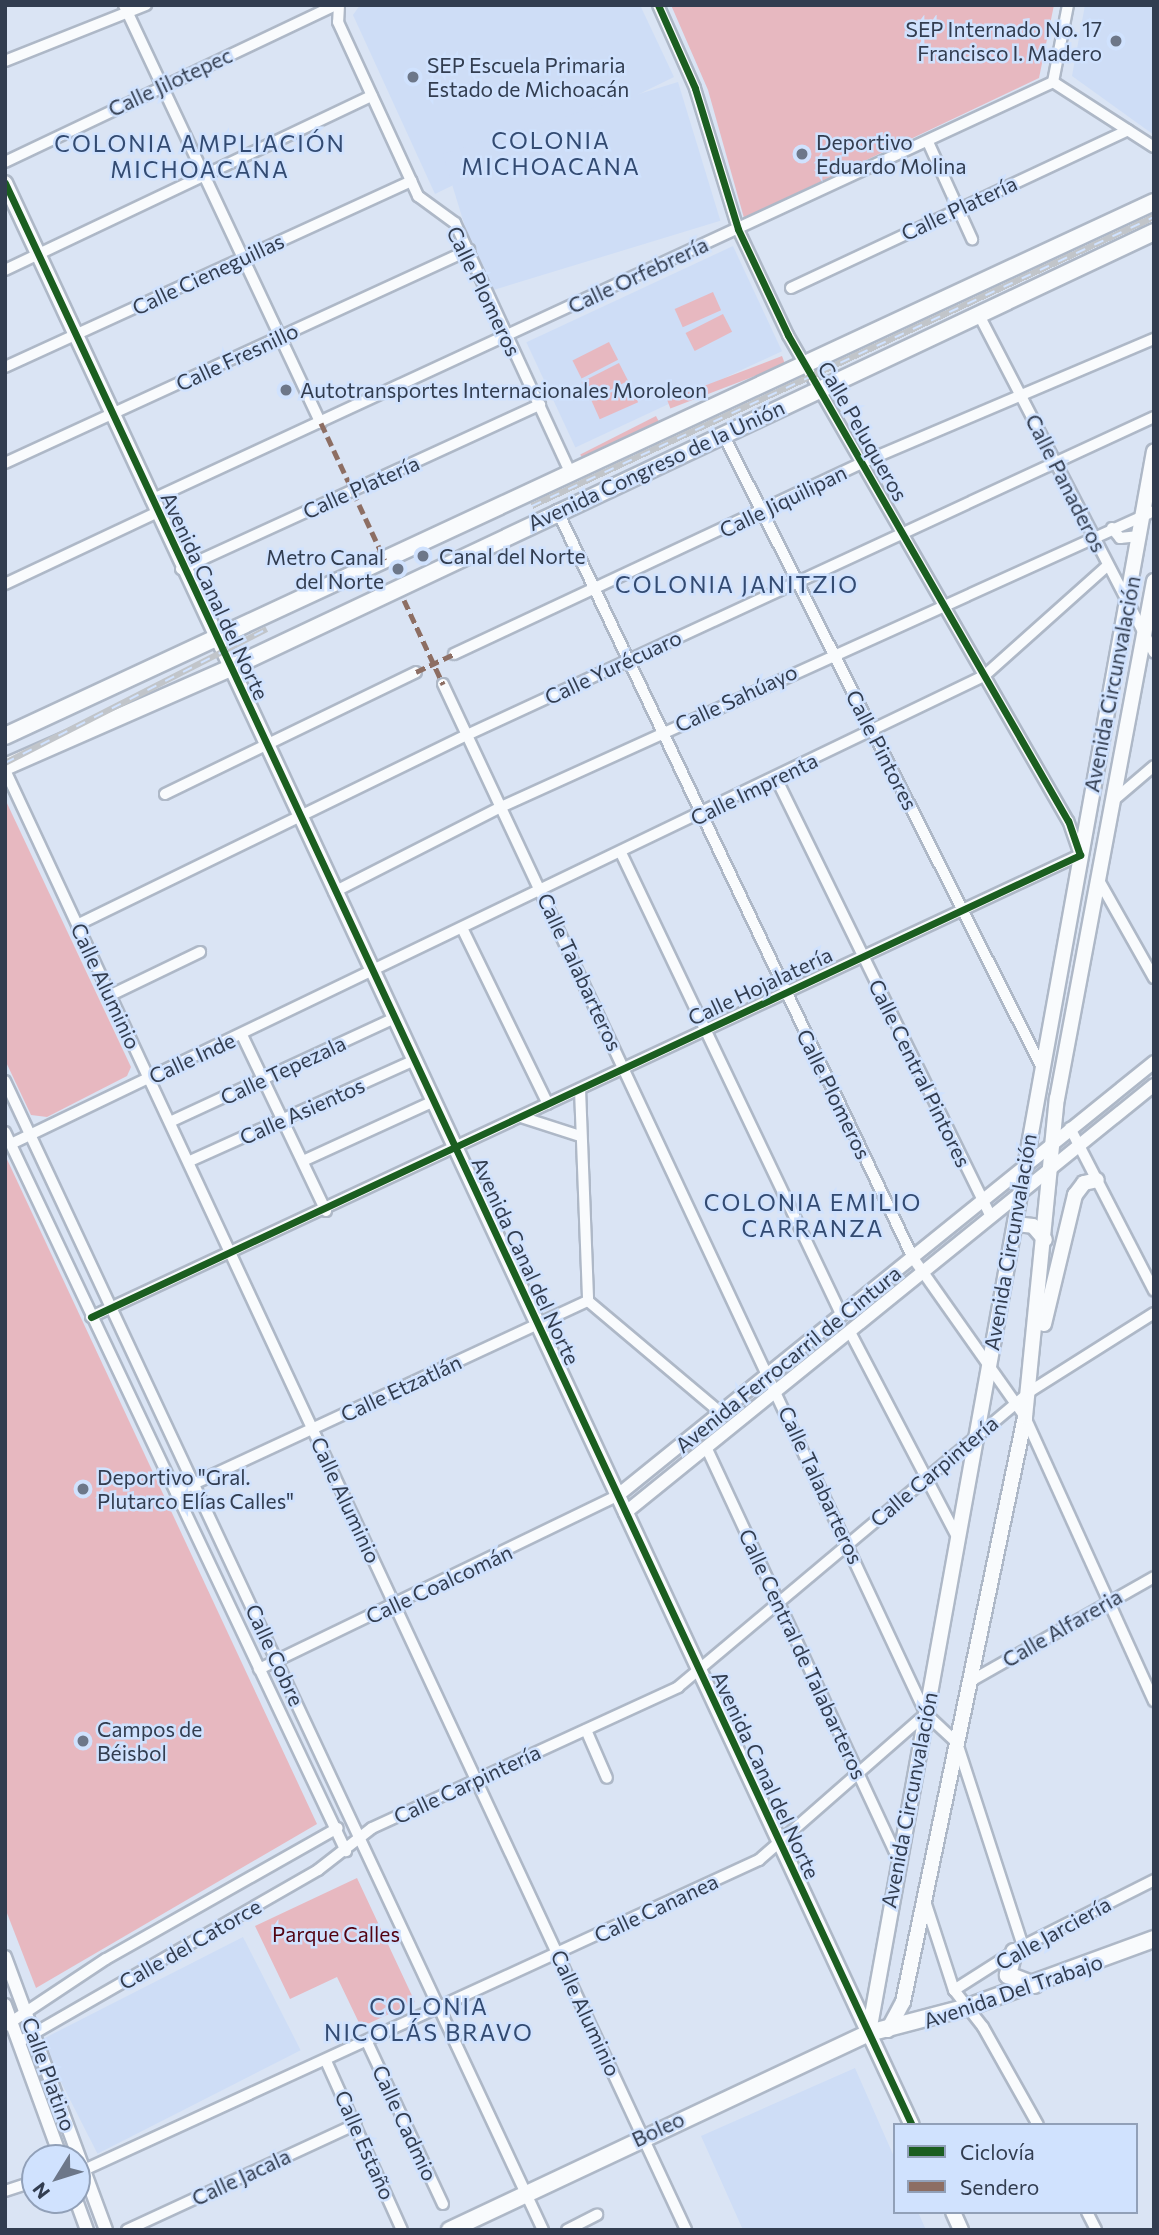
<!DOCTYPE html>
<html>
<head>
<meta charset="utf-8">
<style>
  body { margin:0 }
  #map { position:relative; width:1159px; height:2235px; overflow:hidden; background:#dae4f4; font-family:Commissioner,sans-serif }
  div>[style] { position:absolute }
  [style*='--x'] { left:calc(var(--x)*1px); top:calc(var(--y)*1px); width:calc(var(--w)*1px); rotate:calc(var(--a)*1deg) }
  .built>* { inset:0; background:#ceddf6; transform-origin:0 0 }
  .green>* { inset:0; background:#e7b8c0; transform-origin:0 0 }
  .roads { filter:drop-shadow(2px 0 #aeb8c7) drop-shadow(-2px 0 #aeb8c7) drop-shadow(0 2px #aeb8c7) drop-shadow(0 -2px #aeb8c7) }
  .minor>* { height:10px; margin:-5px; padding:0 5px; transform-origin:5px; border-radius:5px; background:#f9fbfd }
  .tertiary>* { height:12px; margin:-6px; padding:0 6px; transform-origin:6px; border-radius:6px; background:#f9fbfd }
  .secondary>* { height:14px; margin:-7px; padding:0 7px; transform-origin:7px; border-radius:7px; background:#f9fbfd }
  .primary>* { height:16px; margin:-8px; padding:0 8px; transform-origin:8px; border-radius:8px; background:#f9fbfd }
  .rail>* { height:6px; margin-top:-3px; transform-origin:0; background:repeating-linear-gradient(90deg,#d0e2fe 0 10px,#c1c5ca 0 20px); box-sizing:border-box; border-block:2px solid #c1c5ca }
  .quiet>* { height:5px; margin-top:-2.5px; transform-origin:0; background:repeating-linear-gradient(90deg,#8d6e63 0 10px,transparent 0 15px) }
  .cycleway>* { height:7px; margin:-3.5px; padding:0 3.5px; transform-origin:3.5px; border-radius:3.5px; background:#1b5e20 }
  .dots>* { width:19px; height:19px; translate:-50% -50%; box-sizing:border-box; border:4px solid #d0e2fe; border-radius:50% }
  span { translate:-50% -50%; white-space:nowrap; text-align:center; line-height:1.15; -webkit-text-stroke:5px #d0e2fe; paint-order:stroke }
  .poi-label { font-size:21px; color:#323d50 }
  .right { translate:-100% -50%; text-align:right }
  .left { translate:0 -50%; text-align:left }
  .street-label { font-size:21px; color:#323d50 }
  .park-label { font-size:21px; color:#530312 }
  .neighbourhood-label { font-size:23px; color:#334b72; letter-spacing:2px }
  .frame { position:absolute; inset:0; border:7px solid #323d50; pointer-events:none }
  .legend { position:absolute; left:893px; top:2123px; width:245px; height:91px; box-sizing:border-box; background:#d0e2fe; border:2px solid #91a0b8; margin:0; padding:9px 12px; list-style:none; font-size:21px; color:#323d50 }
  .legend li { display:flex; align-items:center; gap:14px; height:35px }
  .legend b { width:35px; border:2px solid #91a0b8 }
  .north { position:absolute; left:21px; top:2144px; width:70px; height:70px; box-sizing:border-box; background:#d0e2fe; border:2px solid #91a0b8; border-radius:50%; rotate:232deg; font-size:19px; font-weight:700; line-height:28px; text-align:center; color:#323d50 }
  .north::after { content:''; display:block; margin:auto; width:24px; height:32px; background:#6d7789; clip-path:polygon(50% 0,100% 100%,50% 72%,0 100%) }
</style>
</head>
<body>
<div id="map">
  <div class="built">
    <i style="clip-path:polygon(360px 5px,640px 5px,674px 77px,435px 194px,353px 15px)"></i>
    <i style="clip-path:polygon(1085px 5px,1154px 5px,1154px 135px,1072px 76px)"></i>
    <i style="left:678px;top:82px;width:145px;height:246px;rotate:73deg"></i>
    <i style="left:733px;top:246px;width:116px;height:228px;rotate:65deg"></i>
    <i style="left:243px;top:1937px;width:127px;height:228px;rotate:63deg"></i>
    <i style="clip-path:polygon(855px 2068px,895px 2159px,895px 2212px,918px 2212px,926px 2230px,743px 2230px,701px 2136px)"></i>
  </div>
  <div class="green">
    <i style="clip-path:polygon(671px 5px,1054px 5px,1039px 78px,744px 218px,708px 90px)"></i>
    <i style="left:713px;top:292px;width:20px;height:42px;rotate:66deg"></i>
    <i style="left:723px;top:314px;width:20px;height:42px;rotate:63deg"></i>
    <i style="left:609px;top:342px;width:20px;height:41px;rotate:63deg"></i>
    <i style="left:782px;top:356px;width:9px;height:123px;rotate:69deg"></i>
    <i style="left:619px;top:363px;width:20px;height:42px;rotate:63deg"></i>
    <i style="left:630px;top:384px;width:20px;height:42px;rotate:66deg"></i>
    <i style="left:656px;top:416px;width:9px;height:85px;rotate:63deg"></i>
    <i style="clip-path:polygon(5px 799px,131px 1067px,127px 1076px,47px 1117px,31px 1115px,5px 1060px)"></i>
    <i style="clip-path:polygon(5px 1155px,317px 1824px,36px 1988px,5px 1908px)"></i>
    <i style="clip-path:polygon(357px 1878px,415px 2002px,361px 2027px,337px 1977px,290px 1999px,255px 1926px)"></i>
  </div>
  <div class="roads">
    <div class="minor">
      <i style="--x:124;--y:5;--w:462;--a:64.8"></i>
      <i style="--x:339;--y:5;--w:17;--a:93"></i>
      <i style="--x:338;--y:22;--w:192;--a:65.3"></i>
      <i style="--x:418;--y:196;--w:46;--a:36.1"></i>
      <i style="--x:455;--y:223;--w:277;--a:65.2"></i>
      <i style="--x:5;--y:61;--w:152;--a:-21.7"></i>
      <i style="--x:1053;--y:82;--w:120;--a:32.8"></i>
      <i style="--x:1053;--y:82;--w:78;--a:-79"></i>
      <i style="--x:928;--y:142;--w:107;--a:65.6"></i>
      <i style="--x:5;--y:162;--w:366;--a:-25.4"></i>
      <i style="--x:5;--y:270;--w:406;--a:-25.4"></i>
      <i style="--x:791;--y:288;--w:372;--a:-25.1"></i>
      <i style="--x:979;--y:315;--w:380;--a:62.6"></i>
      <i style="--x:5;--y:367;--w:447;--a:-24.6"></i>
      <i style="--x:723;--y:434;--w:707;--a:63.29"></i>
      <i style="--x:5;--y:463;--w:511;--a:-24.66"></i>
      <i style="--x:151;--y:500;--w:994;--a:-24.86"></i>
      <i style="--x:557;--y:510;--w:828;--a:64.55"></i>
      <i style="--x:913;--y:1258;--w:194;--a:54.8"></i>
      <i style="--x:1025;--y:1417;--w:312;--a:65.6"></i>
      <i style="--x:1112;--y:528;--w:13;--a:51"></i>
      <i style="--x:1120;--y:538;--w:19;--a:-6"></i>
      <i style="--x:181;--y:569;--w:395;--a:-24.6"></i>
      <i style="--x:5;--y:584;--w:167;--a:-25.2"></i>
      <i style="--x:454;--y:654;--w:453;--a:-25.1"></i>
      <i style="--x:864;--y:462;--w:315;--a:-23"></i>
      <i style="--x:443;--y:684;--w:1138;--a:64.88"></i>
      <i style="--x:926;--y:1714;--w:42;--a:43.1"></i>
      <i style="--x:957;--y:1743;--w:213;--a:72"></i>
      <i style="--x:5;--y:770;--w:1611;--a:64.99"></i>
      <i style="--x:776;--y:778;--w:489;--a:63.9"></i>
      <i style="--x:165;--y:794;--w:279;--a:-25.9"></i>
      <i style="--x:1114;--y:800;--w:52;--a:-40.4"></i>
      <i style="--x:622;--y:855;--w:509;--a:64.49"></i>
      <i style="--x:1097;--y:877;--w:116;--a:60.6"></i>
      <i style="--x:334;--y:892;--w:187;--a:-27"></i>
      <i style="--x:501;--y:807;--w:717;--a:-24.38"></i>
      <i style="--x:77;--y:925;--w:434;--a:-26"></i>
      <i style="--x:467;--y:735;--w:757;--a:-24.84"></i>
      <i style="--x:464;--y:932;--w:191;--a:64"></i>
      <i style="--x:111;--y:995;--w:99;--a:-25.8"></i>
      <i style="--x:242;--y:1035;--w:195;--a:64.5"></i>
      <i style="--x:5;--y:1081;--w:1269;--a:64.91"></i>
      <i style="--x:580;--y:1089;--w:212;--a:87.8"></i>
      <i style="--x:588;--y:1301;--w:174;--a:40.1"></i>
      <i style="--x:521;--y:1117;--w:62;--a:17.9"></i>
      <i style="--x:172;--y:1121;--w:243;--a:-24.8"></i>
      <i style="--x:1070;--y:1128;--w:183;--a:62.7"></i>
      <i style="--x:5;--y:1132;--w:796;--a:64.63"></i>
      <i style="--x:11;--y:1144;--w:1080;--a:-25.69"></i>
      <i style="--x:984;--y:676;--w:166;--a:-41.8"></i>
      <i style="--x:190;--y:1161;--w:244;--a:-24.2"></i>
      <i style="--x:303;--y:1161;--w:142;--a:-24.6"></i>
      <i style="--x:91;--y:1317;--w:1092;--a:-25.04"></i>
      <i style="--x:1080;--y:855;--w:36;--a:-109"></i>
      <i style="--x:1068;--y:821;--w:561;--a:-119.95"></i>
      <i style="--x:788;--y:335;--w:117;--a:-115.3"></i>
      <i style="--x:738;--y:229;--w:147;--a:-107"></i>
      <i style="--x:695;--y:88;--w:91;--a:-114"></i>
      <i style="--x:850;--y:1332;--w:231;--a:62.4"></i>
      <i style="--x:707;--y:1449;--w:452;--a:65"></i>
      <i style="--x:176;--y:1492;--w:454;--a:-24.9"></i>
      <i style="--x:259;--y:1669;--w:398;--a:-25.8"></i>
      <i style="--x:971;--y:1681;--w:210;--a:-29.6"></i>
      <i style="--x:586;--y:1730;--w:52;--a:66.4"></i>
      <i style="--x:925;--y:1901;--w:94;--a:72"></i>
      <i style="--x:954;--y:1990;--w:47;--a:51.9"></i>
      <i style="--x:983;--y:2027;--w:112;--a:60.7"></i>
      <i style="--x:954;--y:1990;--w:82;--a:-32.5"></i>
      <i style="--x:1023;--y:1946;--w:147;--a:-26.7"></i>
      <i style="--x:5;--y:2026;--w:121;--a:-33.6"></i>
      <i style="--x:106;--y:1959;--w:266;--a:-29.5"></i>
      <i style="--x:19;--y:2042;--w:345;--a:-29.9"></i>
      <i style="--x:318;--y:1870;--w:68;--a:-37.9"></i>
      <i style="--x:372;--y:1828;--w:337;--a:-24.7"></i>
      <i style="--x:678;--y:1687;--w:459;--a:-40"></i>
      <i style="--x:1029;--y:1392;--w:148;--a:-32.3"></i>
      <i style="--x:367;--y:2042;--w:179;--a:64.9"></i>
      <i style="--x:326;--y:2061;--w:185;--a:65.8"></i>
      <i style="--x:84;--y:2170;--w:743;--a:-24.67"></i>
      <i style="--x:759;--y:1860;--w:222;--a:-41.2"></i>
      <i style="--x:5;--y:2191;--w:32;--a:-18"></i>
      <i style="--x:1087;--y:2212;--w:20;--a:63"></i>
      <i style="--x:127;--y:2230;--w:252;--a:-24.8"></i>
      <i style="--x:567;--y:2230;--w:34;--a:-27"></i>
    </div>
    <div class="tertiary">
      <i style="--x:617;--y:1496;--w:690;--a:-38.94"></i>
      <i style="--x:625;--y:1513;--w:680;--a:-38.98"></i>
      <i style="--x:5;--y:1957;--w:291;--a:69.7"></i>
      <i style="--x:5;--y:2005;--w:163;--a:69.9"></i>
      <i style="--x:76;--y:2200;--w:32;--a:70"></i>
    </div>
    <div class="secondary">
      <i style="--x:5;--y:183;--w:2143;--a:64.97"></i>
      <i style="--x:1015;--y:1224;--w:18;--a:6"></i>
      <i style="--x:1033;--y:1226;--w:18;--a:49"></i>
      <i style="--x:1044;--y:1324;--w:133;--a:-76.5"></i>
      <i style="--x:1075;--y:1195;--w:15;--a:-53"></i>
      <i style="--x:1084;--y:1183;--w:13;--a:-13"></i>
      <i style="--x:888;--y:2030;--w:32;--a:-62"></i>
      <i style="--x:903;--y:2002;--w:598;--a:-78.22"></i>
      <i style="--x:1025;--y:1417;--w:320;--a:-84.3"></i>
      <i style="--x:1057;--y:1099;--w:527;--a:-79.39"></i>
      <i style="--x:869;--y:2032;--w:1606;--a:-79.78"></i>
      <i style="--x:953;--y:2212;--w:20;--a:66"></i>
    </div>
    <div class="primary">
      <i style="--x:5;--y:736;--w:1267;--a:-24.93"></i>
      <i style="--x:5;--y:767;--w:244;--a:-23.7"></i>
      <i style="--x:228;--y:669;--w:1024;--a:-25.26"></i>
      <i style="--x:1014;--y:1952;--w:24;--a:105"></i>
      <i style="--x:1008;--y:1975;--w:28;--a:21"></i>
      <i style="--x:450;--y:2230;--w:463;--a:-25.2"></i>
      <i style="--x:869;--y:2033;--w:102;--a:-14.7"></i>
      <i style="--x:968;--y:2007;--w:198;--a:-20.1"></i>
    </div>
  </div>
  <div class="rail">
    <i style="--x:532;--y:506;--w:686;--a:-24.92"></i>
    <i style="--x:5;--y:763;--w:294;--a:-27.1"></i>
  </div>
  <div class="quiet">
    <i style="--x:321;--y:423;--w:151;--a:65"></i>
    <i style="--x:404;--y:600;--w:93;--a:65.1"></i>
    <i style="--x:416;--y:672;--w:42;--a:-25.3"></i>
  </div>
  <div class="cycleway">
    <i style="--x:5;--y:183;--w:2143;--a:64.97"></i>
    <i style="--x:91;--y:1317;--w:1092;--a:-25.04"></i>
    <i style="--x:1080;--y:855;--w:36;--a:-109"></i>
    <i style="--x:1068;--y:821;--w:561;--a:-119.95"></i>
    <i style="--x:788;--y:335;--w:117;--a:-115.3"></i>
    <i style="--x:738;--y:229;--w:147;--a:-107"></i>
    <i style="--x:695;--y:88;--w:91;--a:-114"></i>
  </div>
  <div class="dots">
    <i style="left:1116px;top:41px;background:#6d7789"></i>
    <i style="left:413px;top:77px;background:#6d7789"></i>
    <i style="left:802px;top:154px;background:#6d7789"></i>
    <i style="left:286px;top:390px;background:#6d7789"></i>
    <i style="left:423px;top:556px;background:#6d7789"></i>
    <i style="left:398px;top:569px;background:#6d7789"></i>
    <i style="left:83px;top:1489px;background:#6d7789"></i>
    <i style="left:83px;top:1741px;background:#6d7789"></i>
  </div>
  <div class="poi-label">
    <span class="right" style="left:1102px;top:41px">SEP Internado No. 17<br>Francisco I. Madero</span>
    <span class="left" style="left:427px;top:77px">SEP Escuela Primaria<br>Estado de Michoacán</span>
    <span class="left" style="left:816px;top:154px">Deportivo<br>Eduardo Molina</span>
    <span class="left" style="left:300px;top:390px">Autotransportes Internacionales Moroleon</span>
    <span class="left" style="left:439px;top:556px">Canal del Norte</span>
    <span class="right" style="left:384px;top:569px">Metro Canal<br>del Norte</span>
    <span class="left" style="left:97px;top:1489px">Deportivo "Gral.<br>Plutarco Elías Calles"</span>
    <span class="left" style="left:97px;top:1741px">Campos de<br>Béisbol</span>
  </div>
  <div class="street-label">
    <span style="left:170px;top:82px;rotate:-25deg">Calle Jilotepec</span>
    <span style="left:959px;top:208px;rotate:-25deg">Calle Platería</span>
    <span style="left:208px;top:274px;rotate:-25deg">Calle Cieneguillas</span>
    <span style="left:638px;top:275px;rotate:-25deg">Calle Orfebrería</span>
    <span style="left:484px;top:291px;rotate:64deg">Calle Plomeros</span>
    <span style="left:237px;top:357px;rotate:-25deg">Calle Fresnillo</span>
    <span style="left:863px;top:431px;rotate:60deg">Calle Peluqueros</span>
    <span style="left:656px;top:465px;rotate:-25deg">Avenida Congreso de la Unión</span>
    <span style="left:1066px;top:483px;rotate:63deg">Calle Panaderos</span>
    <span style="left:361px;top:487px;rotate:-24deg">Calle Platería</span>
    <span style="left:783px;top:501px;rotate:-26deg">Calle Jiquilipan</span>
    <span style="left:215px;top:596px;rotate:65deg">Avenida Canal del Norte</span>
    <span style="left:613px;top:667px;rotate:-25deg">Calle Yurécuaro</span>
    <span style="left:1112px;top:684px;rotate:-79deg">Avenida Circunvalación</span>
    <span style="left:736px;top:698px;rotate:-25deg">Calle Sahúayo</span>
    <span style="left:882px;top:750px;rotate:63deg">Calle Pintores</span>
    <span style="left:754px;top:789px;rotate:-26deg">Calle Imprenta</span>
    <span style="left:580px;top:972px;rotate:65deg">Calle Talabarteros</span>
    <span style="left:106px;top:986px;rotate:65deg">Calle Aluminio</span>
    <span style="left:760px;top:986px;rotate:-25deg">Calle Hojalatería</span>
    <span style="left:192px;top:1058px;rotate:-25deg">Calle Inde</span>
    <span style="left:283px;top:1070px;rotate:-25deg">Calle Tepezala</span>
    <span style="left:920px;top:1073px;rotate:64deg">Calle Central Pintores</span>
    <span style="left:834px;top:1094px;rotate:64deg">Calle Plomeros</span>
    <span style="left:302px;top:1111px;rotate:-24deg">Calle Asientos</span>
    <span style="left:1010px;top:1242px;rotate:-80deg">Avenida Circunvalación</span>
    <span style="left:526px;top:1261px;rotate:65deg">Avenida Canal del Norte</span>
    <span style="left:788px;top:1359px;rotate:-39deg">Avenida Ferrocarril de Cintura</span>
    <span style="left:401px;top:1388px;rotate:-25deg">Calle Etzatlán</span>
    <span style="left:934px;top:1471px;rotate:-40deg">Calle Carpintería</span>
    <span style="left:821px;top:1485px;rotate:65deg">Calle Talabarteros</span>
    <span style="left:346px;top:1500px;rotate:65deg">Calle Aluminio</span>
    <span style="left:439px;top:1584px;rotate:-25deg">Calle Coalcomán</span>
    <span style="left:1062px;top:1628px;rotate:-30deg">Calle Alfareria</span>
    <span style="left:803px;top:1654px;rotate:65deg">Calle Central de Talabarteros</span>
    <span style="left:275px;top:1655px;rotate:65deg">Calle Cobre</span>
    <span style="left:766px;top:1775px;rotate:65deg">Avenida Canal del Norte</span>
    <span style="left:467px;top:1784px;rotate:-25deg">Calle Carpintería</span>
    <span style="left:909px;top:1800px;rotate:-79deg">Avenida Circunvalación</span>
    <span style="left:656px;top:1908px;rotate:-25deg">Calle Cananea</span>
    <span style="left:1053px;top:1933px;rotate:-29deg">Calle Jarciería</span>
    <span style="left:190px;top:1944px;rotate:-30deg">Calle del Catorce</span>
    <span style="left:1013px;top:1991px;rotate:-19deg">Avenida Del Trabajo</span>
    <span style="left:586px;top:2013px;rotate:65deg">Calle Aluminio</span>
    <span style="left:49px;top:2074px;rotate:70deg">Calle Platino</span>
    <span style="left:405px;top:2123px;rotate:65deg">Calle Cadmio</span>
    <span style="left:658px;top:2129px;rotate:-25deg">Boleo</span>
    <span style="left:365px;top:2145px;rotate:66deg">Calle Estaño</span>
    <span style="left:241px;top:2177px;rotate:-25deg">Calle Jacala</span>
  </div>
  <div class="park-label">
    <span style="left:336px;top:1934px">Parque Calles</span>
  </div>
  <div class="neighbourhood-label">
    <span style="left:551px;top:153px">COLONIA<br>MICHOACANA</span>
    <span style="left:200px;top:156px">COLONIA AMPLIACIÓN<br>MICHOACANA</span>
    <span style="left:737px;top:584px">COLONIA JANITZIO</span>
    <span style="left:813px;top:1215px">COLONIA EMILIO<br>CARRANZA</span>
    <span style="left:429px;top:2019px">COLONIA<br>NICOLÁS BRAVO</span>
  </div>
  <div class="frame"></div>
  <ul class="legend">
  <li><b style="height:9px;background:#1b5e20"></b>Ciclovía</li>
  <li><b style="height:9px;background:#8d6e63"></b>Sendero</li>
  </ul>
  <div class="north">N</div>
</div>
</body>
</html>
